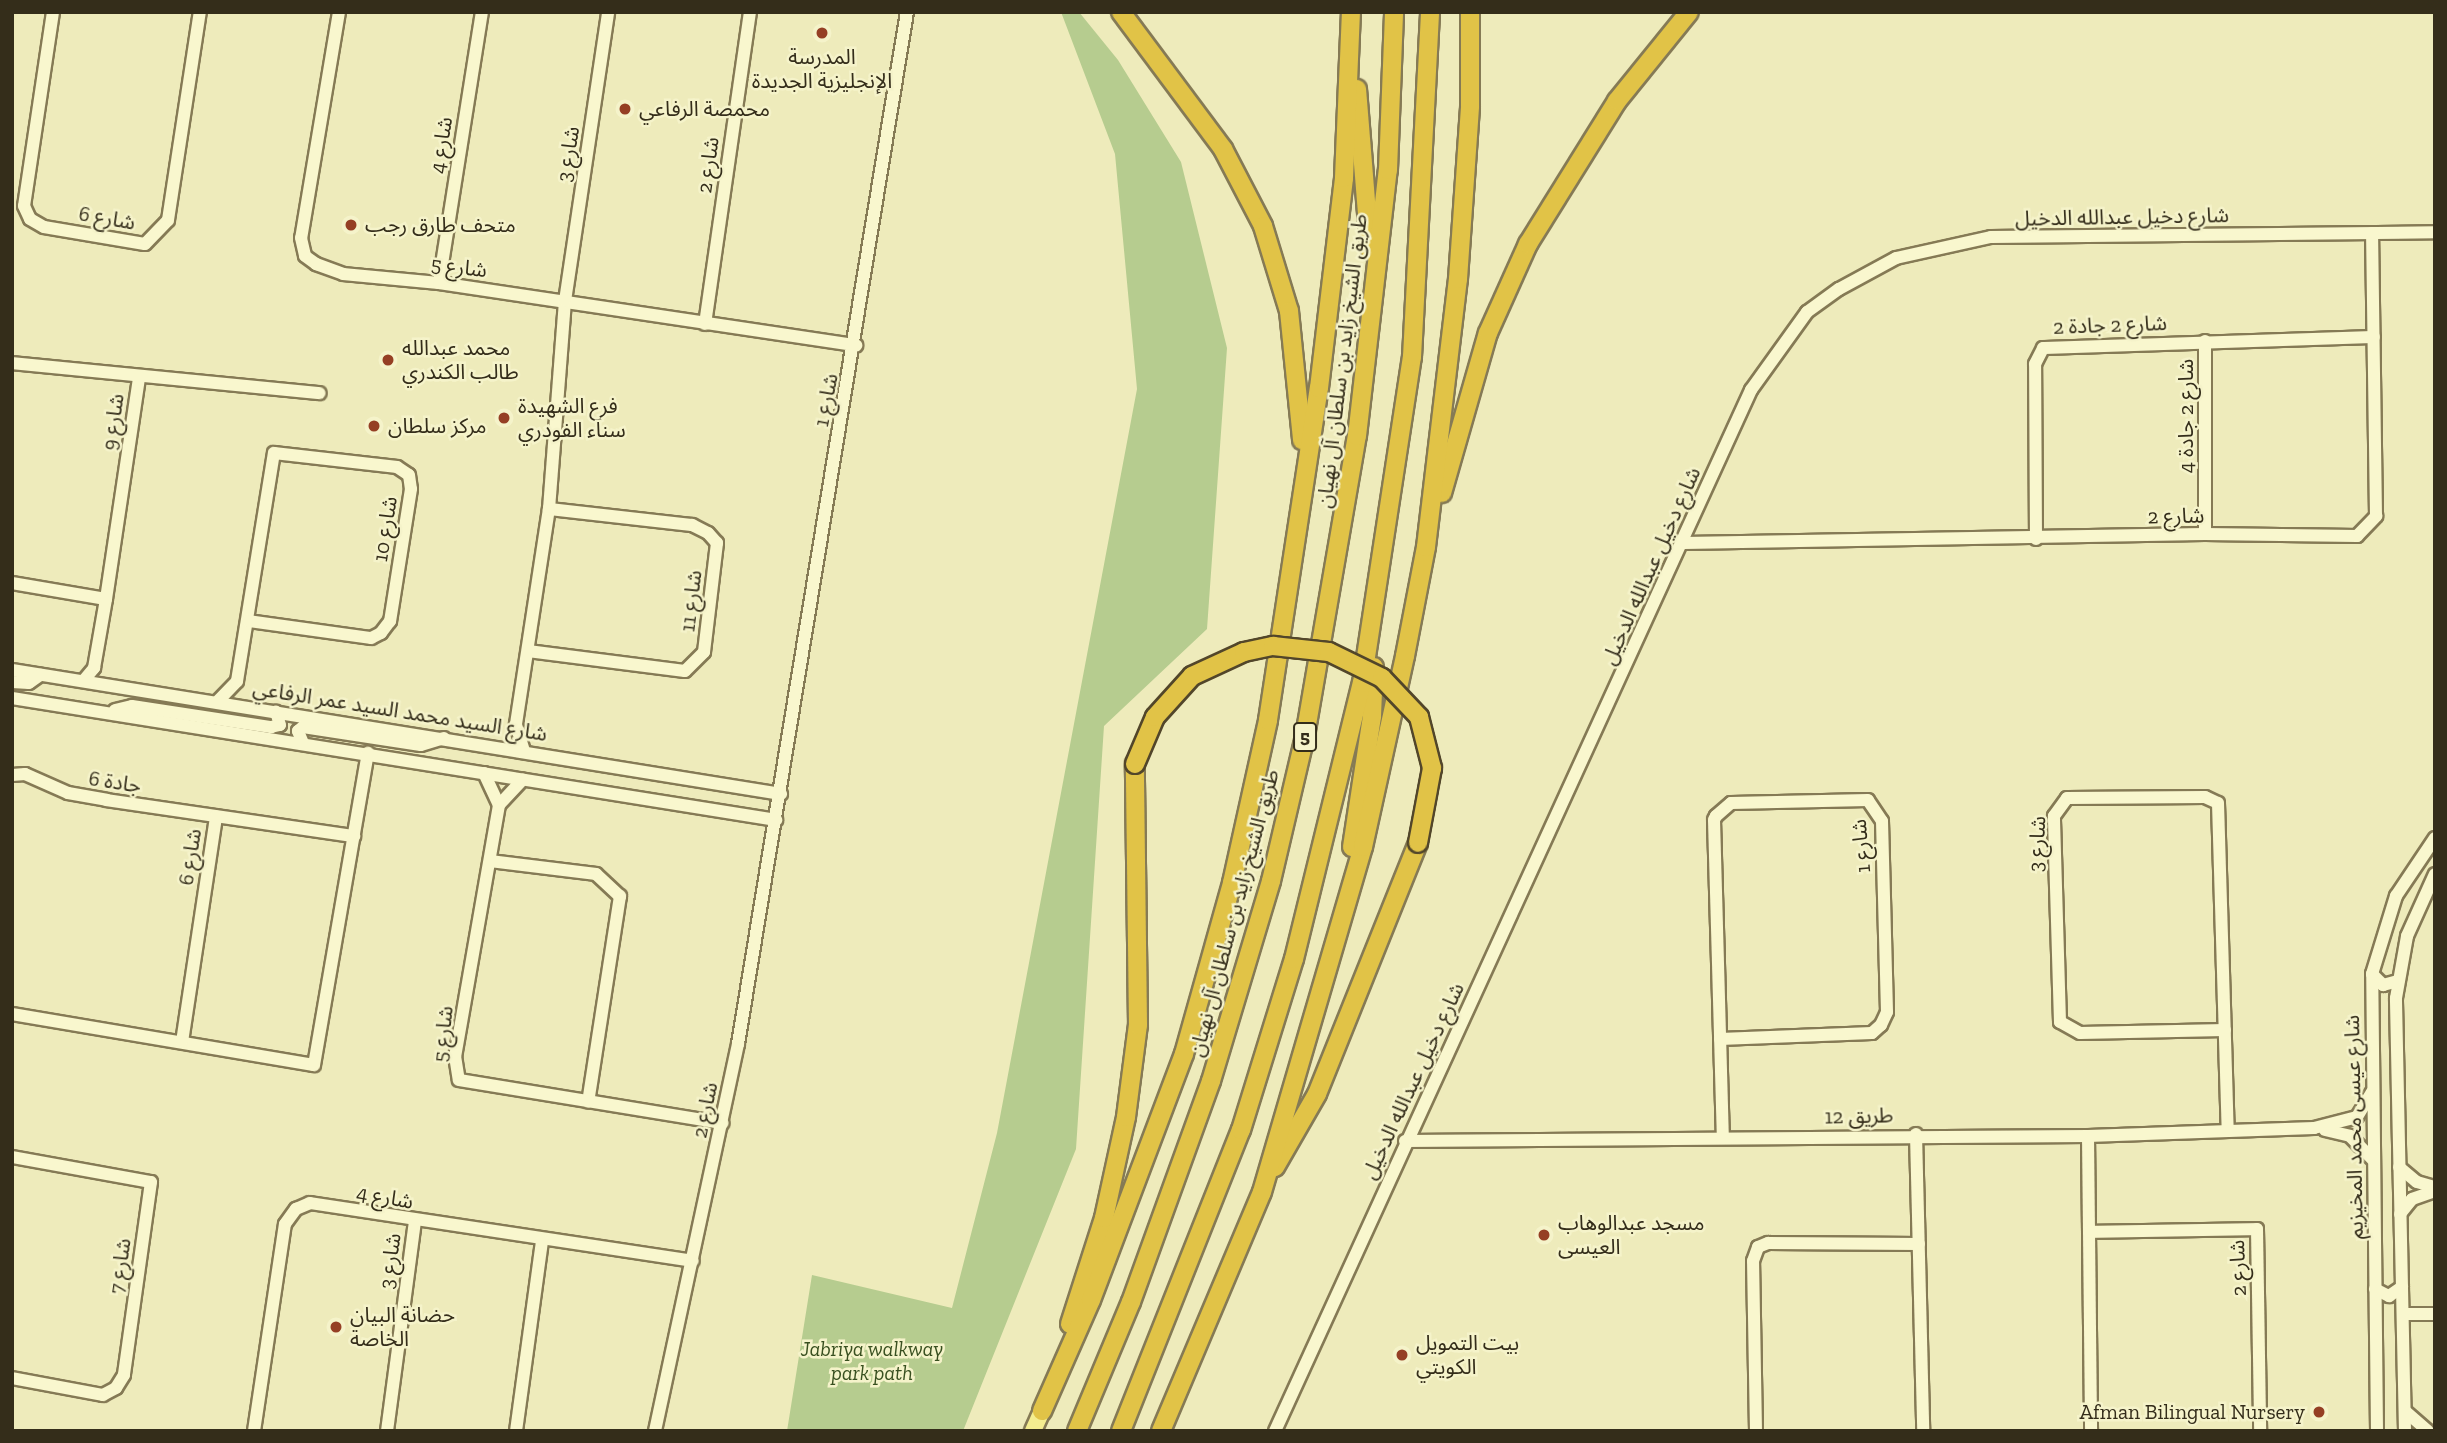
<!DOCTYPE html>
<html>
<head>
<meta charset="utf-8">
<style>
  body { margin:0 }
  #map { position:relative; width:2447px; height:1443px; overflow:hidden; background:#eeebbb; font-family:"Zilla Slab","Noto Sans Arabic",serif }
  div>[style] { position:absolute }
  [style*='--x'] { left:calc(var(--x)*1px); top:calc(var(--y)*1px); width:calc(var(--w)*1px); rotate:calc(var(--a)*1deg) }
  .green>* { inset:0; background:#b6cc8f }
  .roads { filter:drop-shadow(2px 0 #857a55) drop-shadow(-2px 0 #857a55) drop-shadow(0 2px #857a55) drop-shadow(0 -2px #857a55) }
  .minor>* { height:12px; margin:-6px; padding:0 6px; transform-origin:6px; border-radius:6px; background:#f9f7ce }
  .major>* { height:16px; margin:-8px; padding:0 8px; transform-origin:8px; border-radius:8px; background:#f4ed90 }
  .highway>* { height:18px; margin:-9px; padding:0 9px; transform-origin:9px; border-radius:9px; background:#e1c347 }
  .bridges { filter:drop-shadow(2px 0 #52462a) drop-shadow(-2px 0 #52462a) drop-shadow(0 2px #52462a) drop-shadow(0 -2px #52462a) }
  .highway-bridge>* { height:18px; margin:-9px; padding:0 9px; transform-origin:9px; border-radius:9px; background:#e1c347 }
  .dots>* { width:19px; height:19px; translate:-50% -50%; box-sizing:border-box; border:4px solid #f5f3ca; border-radius:50% }
  span { translate:-50% -50%; white-space:nowrap; text-align:center; line-height:1.15; -webkit-text-stroke:5px #f5f3ca; paint-order:stroke }
  .shield-label span { padding:2px 5px; background:#f5f3ca; border:2px solid; border-radius:5px; -webkit-text-stroke-width:0 }
  .shield-label { font-size:19px; color:#342d1a; font-weight:700 }
  .poi-label { font-size:21px; color:#342d1a }
  .left { translate:0 -50%; text-align:left }
  .right { translate:-100% -50%; text-align:right }
  .street-label { font-size:21px; color:#342d1a }
  .park-label { font-size:21px; color:#395020; font-style:italic }
  .frame { position:absolute; inset:0; border:14px solid #342d1a; pointer-events:none }
</style>
</head>
<body>
<div id="map">
  <div class="green">
    <i style="clip-path:polygon(1061px 12px,1079px 12px,1118px 60px,1181px 162px,1227px 348px,1207px 629px,1104px 726px,1076px 1149px,963px 1431px,787px 1431px,812px 1275px,952px 1308px,997px 1133px,1137px 389px,1115px 154px)"></i>
  </div>
  <div class="roads">
    <div class="minor">
      <i style="--x:53;--y:12;--w:196;--a:98.5"></i>
      <i style="--x:24;--y:206;--w:14;--a:65"></i>
      <i style="--x:30;--y:219;--w:16;--a:30"></i>
      <i style="--x:44;--y:227;--w:102;--a:9.6"></i>
      <i style="--x:145;--y:244;--w:33;--a:-46"></i>
      <i style="--x:168;--y:220;--w:210;--a:-81.3"></i>
      <i style="--x:339;--y:12;--w:229;--a:99.5"></i>
      <i style="--x:301;--y:238;--w:18;--a:77"></i>
      <i style="--x:305;--y:256;--w:14;--a:36"></i>
      <i style="--x:316;--y:264;--w:29;--a:20"></i>
      <i style="--x:343;--y:274;--w:96;--a:5.4"></i>
      <i style="--x:439;--y:283;--w:422;--a:8.5"></i>
      <i style="--x:439;--y:283;--w:274;--a:-81"></i>
      <i style="--x:705;--y:324;--w:315;--a:-81.8"></i>
      <i style="--x:2205;--y:341;--w:193;--a:90"></i>
      <i style="--x:12;--y:363;--w:309;--a:5.6"></i>
      <i style="--x:2036;--y:539;--w:175;--a:-90.3"></i>
      <i style="--x:2035;--y:364;--w:18;--a:-63"></i>
      <i style="--x:2043;--y:348;--w:331;--a:-1.9"></i>
      <i style="--x:1684;--y:543;--w:521;--a:-0.99"></i>
      <i style="--x:2205;--y:534;--w:152;--a:0.8"></i>
      <i style="--x:2357;--y:536;--w:28;--a:-46"></i>
      <i style="--x:2376;--y:516;--w:283;--a:-90.8"></i>
      <i style="--x:12;--y:583;--w:95;--a:9.7"></i>
      <i style="--x:528;--y:651;--w:158;--a:7.3"></i>
      <i style="--x:685;--y:671;--w:27;--a:-45"></i>
      <i style="--x:704;--y:652;--w:110;--a:-83.2"></i>
      <i style="--x:717;--y:543;--w:13;--a:-132"></i>
      <i style="--x:708;--y:533;--w:18;--a:-153"></i>
      <i style="--x:692;--y:525;--w:144;--a:-173.6"></i>
      <i style="--x:12;--y:670;--w:779;--a:9.16"></i>
      <i style="--x:84;--y:680;--w:16;--a:-50"></i>
      <i style="--x:94;--y:668;--w:70;--a:-80.1"></i>
      <i style="--x:106;--y:599;--w:224;--a:-81.5"></i>
      <i style="--x:12;--y:682;--w:17;--a:3"></i>
      <i style="--x:29;--y:683;--w:14;--a:-36"></i>
      <i style="--x:12;--y:698;--w:774;--a:9.07"></i>
      <i style="--x:217;--y:702;--w:29;--a:-46"></i>
      <i style="--x:237;--y:681;--w:231;--a:-80.8"></i>
      <i style="--x:274;--y:453;--w:124;--a:6.5"></i>
      <i style="--x:397;--y:467;--w:14;--a:34"></i>
      <i style="--x:409;--y:475;--w:14;--a:82"></i>
      <i style="--x:411;--y:489;--w:134;--a:99"></i>
      <i style="--x:390;--y:621;--w:15;--a:127"></i>
      <i style="--x:381;--y:633;--w:11;--a:153"></i>
      <i style="--x:371;--y:638;--w:124;--a:-172.1"></i>
      <i style="--x:115;--y:710;--w:17;--a:-13"></i>
      <i style="--x:132;--y:706;--w:141;--a:8.6"></i>
      <i style="--x:271;--y:727;--w:9;--a:-13"></i>
      <i style="--x:280;--y:725;--w:14;--a:-107"></i>
      <i style="--x:303;--y:743;--w:13;--a:-113"></i>
      <i style="--x:298;--y:731;--w:6;--a:-39"></i>
      <i style="--x:303;--y:727;--w:119;--a:8.7"></i>
      <i style="--x:421;--y:745;--w:24;--a:-17"></i>
      <i style="--x:524;--y:751;--w:28;--a:-107"></i>
      <i style="--x:516;--y:724;--w:218;--a:-81.3"></i>
      <i style="--x:549;--y:509;--w:209;--a:-85.6"></i>
      <i style="--x:565;--y:301;--w:292;--a:-81.5"></i>
      <i style="--x:484;--y:773;--w:35;--a:65"></i>
      <i style="--x:499;--y:805;--w:255;--a:99.9"></i>
      <i style="--x:455;--y:1056;--w:24;--a:81"></i>
      <i style="--x:459;--y:1080;--w:267;--a:9.3"></i>
      <i style="--x:12;--y:775;--w:13;--a:-4"></i>
      <i style="--x:25;--y:774;--w:47;--a:23.8"></i>
      <i style="--x:68;--y:793;--w:39;--a:10"></i>
      <i style="--x:106;--y:800;--w:251;--a:8.3"></i>
      <i style="--x:499;--y:805;--w:35;--a:-47"></i>
      <i style="--x:490;--y:861;--w:107;--a:7"></i>
      <i style="--x:596;--y:874;--w:33;--a:43"></i>
      <i style="--x:620;--y:896;--w:208;--a:98.8"></i>
      <i style="--x:2372;--y:974;--w:16;--a:45"></i>
      <i style="--x:2383;--y:985;--w:16;--a:-15"></i>
      <i style="--x:12;--y:1014;--w:306;--a:9.6"></i>
      <i style="--x:314;--y:1065;--w:317;--a:-80.2"></i>
      <i style="--x:2225;--y:1030;--w:145;--a:178.8"></i>
      <i style="--x:2080;--y:1033;--w:23;--a:-151"></i>
      <i style="--x:2060;--y:1022;--w:206;--a:-91.7"></i>
      <i style="--x:2054;--y:816;--w:22;--a:-54"></i>
      <i style="--x:2067;--y:798;--w:138;--a:-0.4"></i>
      <i style="--x:2205;--y:797;--w:14;--a:25"></i>
      <i style="--x:2218;--y:803;--w:328;--a:88.3"></i>
      <i style="--x:1720;--y:1039;--w:152;--a:-2.3"></i>
      <i style="--x:1872;--y:1033;--w:12;--a:-42"></i>
      <i style="--x:1881;--y:1025;--w:14;--a:-65"></i>
      <i style="--x:1887;--y:1012;--w:191;--a:-91.5"></i>
      <i style="--x:1882;--y:821;--w:25;--a:-124"></i>
      <i style="--x:1868;--y:800;--w:137;--a:178.7"></i>
      <i style="--x:1731;--y:803;--w:20;--a:139"></i>
      <i style="--x:1716;--y:816;--w:4;--a:117"></i>
      <i style="--x:1714;--y:820;--w:318;--a:88.4"></i>
      <i style="--x:182;--y:1042;--w:228;--a:-81.4"></i>
      <i style="--x:2325;--y:1130;--w:26;--a:13"></i>
      <i style="--x:2350;--y:1136;--w:32;--a:46"></i>
      <i style="--x:1916;--y:1134;--w:297;--a:88.6"></i>
      <i style="--x:2088;--y:1136;--w:295;--a:89.4"></i>
      <i style="--x:1405;--y:1141;--w:683;--a:-0.42"></i>
      <i style="--x:2088;--y:1136;--w:226;--a:-2"></i>
      <i style="--x:2314;--y:1128;--w:44;--a:-14.3"></i>
      <i style="--x:2357;--y:1117;--w:29;--a:-59"></i>
      <i style="--x:12;--y:1157;--w:141;--a:10.2"></i>
      <i style="--x:151;--y:1182;--w:195;--a:98"></i>
      <i style="--x:124;--y:1375;--w:15;--a:122"></i>
      <i style="--x:116;--y:1388;--w:15;--a:152"></i>
      <i style="--x:103;--y:1395;--w:93;--a:-169.4"></i>
      <i style="--x:2399;--y:1167;--w:23;--a:40"></i>
      <i style="--x:2417;--y:1182;--w:19;--a:16"></i>
      <i style="--x:2400;--y:1214;--w:19;--a:-51"></i>
      <i style="--x:2412;--y:1199;--w:24;--a:-19"></i>
      <i style="--x:2089;--y:1232;--w:168;--a:-1"></i>
      <i style="--x:2257;--y:1229;--w:202;--a:89.1"></i>
      <i style="--x:2375;--y:1289;--w:16;--a:27"></i>
      <i style="--x:2389;--y:1296;--w:16;--a:-35"></i>
      <i style="--x:2403;--y:1314;--w:32;--a:0"></i>
      <i style="--x:2405;--y:1411;--w:30;--a:41"></i>
      <i style="--x:254;--y:1431;--w:209;--a:-81.5"></i>
      <i style="--x:285;--y:1224;--w:19;--a:-54"></i>
      <i style="--x:296;--y:1209;--w:15;--a:-23"></i>
      <i style="--x:310;--y:1203;--w:387;--a:8.6"></i>
      <i style="--x:387;--y:1431;--w:211;--a:-82.4"></i>
      <i style="--x:516;--y:1431;--w:192;--a:-82.2"></i>
      <i style="--x:655;--y:1431;--w:396;--a:-77.9"></i>
      <i style="--x:738;--y:1044;--w:1046;--a:-80.7"></i>
      <i style="--x:1275;--y:1431;--w:1145;--a:-65.43"></i>
      <i style="--x:1751;--y:390;--w:96;--a:-54.3"></i>
      <i style="--x:1807;--y:312;--w:39;--a:-36"></i>
      <i style="--x:1839;--y:289;--w:65;--a:-28.5"></i>
      <i style="--x:1896;--y:258;--w:97;--a:-12.5"></i>
      <i style="--x:1991;--y:237;--w:444;--a:-0.6"></i>
      <i style="--x:1756;--y:1431;--w:170;--a:-91"></i>
      <i style="--x:1753;--y:1261;--w:15;--a:-70"></i>
      <i style="--x:1758;--y:1247;--w:11;--a:-22"></i>
      <i style="--x:1768;--y:1243;--w:151;--a:0.4"></i>
      <i style="--x:2377;--y:1431;--w:457;--a:-90.6"></i>
      <i style="--x:2372;--y:974;--w:82;--a:-72.9"></i>
      <i style="--x:2396;--y:896;--w:70;--a:-56.1"></i>
      <i style="--x:2405;--y:1431;--w:433;--a:-91.2"></i>
      <i style="--x:2396;--y:998;--w:63;--a:-79.9"></i>
      <i style="--x:2407;--y:936;--w:68;--a:-65.7"></i>
    </div>
    <div class="major">
      <i style="--x:1033;--y:1431;--w:22;--a:-66"></i>
    </div>
    <div class="highway">
      <i style="--x:1121;--y:12;--w:171;--a:53.3"></i>
      <i style="--x:1223;--y:149;--w:87;--a:62.5"></i>
      <i style="--x:1263;--y:226;--w:89;--a:73"></i>
      <i style="--x:1289;--y:311;--w:130;--a:84.2"></i>
      <i style="--x:1357;--y:89;--w:162;--a:85.4"></i>
      <i style="--x:1442;--y:493;--w:166;--a:-74"></i>
      <i style="--x:1488;--y:333;--w:98;--a:-65.8"></i>
      <i style="--x:1528;--y:244;--w:168;--a:-58.1"></i>
      <i style="--x:1617;--y:101;--w:114;--a:-51"></i>
      <i style="--x:1352;--y:847;--w:133;--a:-81.3"></i>
      <i style="--x:1372;--y:716;--w:49;--a:-87.7"></i>
      <i style="--x:1275;--y:1167;--w:84;--a:-60.1"></i>
      <i style="--x:1317;--y:1094;--w:271;--a:-68.1"></i>
      <i style="--x:1070;--y:1324;--w:111;--a:-72.2"></i>
      <i style="--x:1104;--y:1218;--w:103;--a:-77.7"></i>
      <i style="--x:1126;--y:1117;--w:93;--a:-82.6"></i>
      <i style="--x:1138;--y:1025;--w:261;--a:-90.7"></i>
      <i style="--x:1042;--y:1411;--w:121;--a:-66.2"></i>
      <i style="--x:1091;--y:1300;--w:263;--a:-69.3"></i>
      <i style="--x:1184;--y:1054;--w:178;--a:-74.3"></i>
      <i style="--x:1232;--y:883;--w:167;--a:-77.5"></i>
      <i style="--x:1268;--y:720;--w:336;--a:-81.3"></i>
      <i style="--x:1319;--y:388;--w:211;--a:-83.2"></i>
      <i style="--x:1344;--y:178;--w:166;--a:-87.6"></i>
      <i style="--x:1077;--y:1431;--w:140;--a:-67.3"></i>
      <i style="--x:1131;--y:1302;--w:235;--a:-70.1"></i>
      <i style="--x:1211;--y:1081;--w:209;--a:-73.3"></i>
      <i style="--x:1271;--y:881;--w:149;--a:-76.8"></i>
      <i style="--x:1305;--y:736;--w:304;--a:-80.2"></i>
      <i style="--x:1357;--y:436;--w:268;--a:-83.4"></i>
      <i style="--x:1388;--y:170;--w:158;--a:-87.8"></i>
      <i style="--x:1121;--y:1431;--w:324;--a:-68.3"></i>
      <i style="--x:1241;--y:1130;--w:179;--a:-72.8"></i>
      <i style="--x:1294;--y:959;--w:284;--a:-76.2"></i>
      <i style="--x:1362;--y:683;--w:330;--a:-81.3"></i>
      <i style="--x:1412;--y:357;--w:345;--a:-87"></i>
      <i style="--x:1161;--y:1431;--w:259;--a:-67.1"></i>
      <i style="--x:1262;--y:1192;--w:359;--a:-73.7"></i>
      <i style="--x:1363;--y:847;--w:196;--a:-77.6"></i>
      <i style="--x:1405;--y:656;--w:111;--a:-79.1"></i>
      <i style="--x:1426;--y:547;--w:270;--a:-83.2"></i>
      <i style="--x:1458;--y:279;--w:173;--a:-86"></i>
      <i style="--x:1470;--y:106;--w:94;--a:-90"></i>
    </div>
  </div>
  <div class="bridges">
    <div class="highway-bridge">
      <i style="--x:1135;--y:764;--w:51;--a:-66.9"></i>
      <i style="--x:1155;--y:717;--w:55;--a:-47.9"></i>
      <i style="--x:1192;--y:676;--w:57;--a:-24.8"></i>
      <i style="--x:1244;--y:652;--w:30;--a:-12"></i>
      <i style="--x:1273;--y:646;--w:56;--a:6.1"></i>
      <i style="--x:1329;--y:652;--w:59;--a:26.1"></i>
      <i style="--x:1382;--y:678;--w:54;--a:46.5"></i>
      <i style="--x:1419;--y:717;--w:53;--a:75.7"></i>
      <i style="--x:1432;--y:768;--w:76;--a:100.6"></i>
    </div>
  </div>
  <div class="dots">
    <i style="left:822px;top:33px;background:#953f24"></i>
    <i style="left:625px;top:109px;background:#953f24"></i>
    <i style="left:351px;top:225px;background:#953f24"></i>
    <i style="left:388px;top:360px;background:#953f24"></i>
    <i style="left:504px;top:418px;background:#953f24"></i>
    <i style="left:374px;top:426px;background:#953f24"></i>
    <i style="left:1544px;top:1235px;background:#953f24"></i>
    <i style="left:336px;top:1327px;background:#953f24"></i>
    <i style="left:1402px;top:1355px;background:#953f24"></i>
    <i style="left:2319px;top:1412px;background:#953f24"></i>
  </div>
  <div class="shield-label">
    <span style="left:1305px;top:737px">5</span>
  </div>
  <div class="poi-label">
    <span style="left:822px;top:69px">المدرسة<br>الإنجليزية الجديدة</span>
    <span class="left" style="left:639px;top:109px">محمصة الرفاعي</span>
    <span class="left" style="left:365px;top:225px">متحف طارق رجب</span>
    <span class="left" style="left:402px;top:360px">محمد عبدالله<br>طالب الكندري</span>
    <span class="left" style="left:518px;top:418px">فرع الشهيدة<br>سناء الفودري</span>
    <span class="left" style="left:388px;top:426px">مركز سلطان</span>
    <span class="left" style="left:1558px;top:1235px">مسجد عبدالوهاب<br>العيسى</span>
    <span class="left" style="left:350px;top:1327px">حضانة البيان<br>الخاصة</span>
    <span class="left" style="left:1416px;top:1355px">بيت التمويل<br>الكويتي</span>
    <span class="right" style="left:2305px;top:1412px">Afman Bilingual Nursery</span>
  </div>
  <div class="street-label">
    <span style="left:441px;top:145px;rotate:-81deg">شارع 4</span>
    <span style="left:568px;top:154px;rotate:-81deg">شارع 3</span>
    <span style="left:708px;top:165px;rotate:-82deg">شارع 2</span>
    <span style="left:2122px;top:217px;rotate:-1deg">شارع دخيل عبدالله الدخيل</span>
    <span style="left:107px;top:218px;rotate:10deg">شارع 6</span>
    <span style="left:459px;top:267px;rotate:7deg">شارع 5</span>
    <span style="left:2110px;top:325px;rotate:-2deg">شارع 2 جادة 2</span>
    <span style="left:1342px;top:361px;rotate:-83deg">طريق الشيخ زايد بن سلطان آل نهيان</span>
    <span style="left:826px;top:400px;rotate:-79deg">شارع 1</span>
    <span style="left:2186px;top:416px;rotate:-90deg">شارع 2 جادة 4</span>
    <span style="left:113px;top:422px;rotate:-82deg">شارع 9</span>
    <span style="left:2176px;top:516px;rotate:-1deg">شارع 2</span>
    <span style="left:385px;top:529px;rotate:-81deg">شارع 10</span>
    <span style="left:1651px;top:566px;rotate:-66deg">شارع دخيل عبدالله الدخيل</span>
    <span style="left:691px;top:601px;rotate:-83deg">شارع 11</span>
    <span style="left:400px;top:711px;rotate:9deg">شارع السيد محمد السيد عمر الرفاعي</span>
    <span style="left:115px;top:782px;rotate:9deg">جادة 6</span>
    <span style="left:2037px;top:844px;rotate:-87deg">شارع 3</span>
    <span style="left:1861px;top:846px;rotate:-95deg">شارع 1</span>
    <span style="left:190px;top:857px;rotate:-81deg">شارع 6</span>
    <span style="left:1234px;top:913px;rotate:-75deg">طريق الشيخ زايد بن سلطان آل نهيان</span>
    <span style="left:443px;top:1034px;rotate:-84deg">شارع 5</span>
    <span style="left:1413px;top:1081px;rotate:-65deg">شارع دخيل عبدالله الدخيل</span>
    <span style="left:705px;top:1110px;rotate:-78deg">شارع 2</span>
    <span style="left:1859px;top:1116px;rotate:-1deg">طريق 12</span>
    <span style="left:2354px;top:1127px;rotate:-91deg">شارع عيسى محمد المخيزيم</span>
    <span style="left:385px;top:1197px;rotate:10deg">شارع 4</span>
    <span style="left:390px;top:1261px;rotate:-82deg">شارع 3</span>
    <span style="left:120px;top:1266px;rotate:-82deg">شارع 7</span>
    <span style="left:2238px;top:1268px;rotate:-92deg">شارع 2</span>
  </div>
  <div class="park-label">
    <span style="left:872px;top:1361px">Jabriya walkway<br>park path</span>
  </div>
  <div class="frame"></div>
</div>
</body>
</html>
